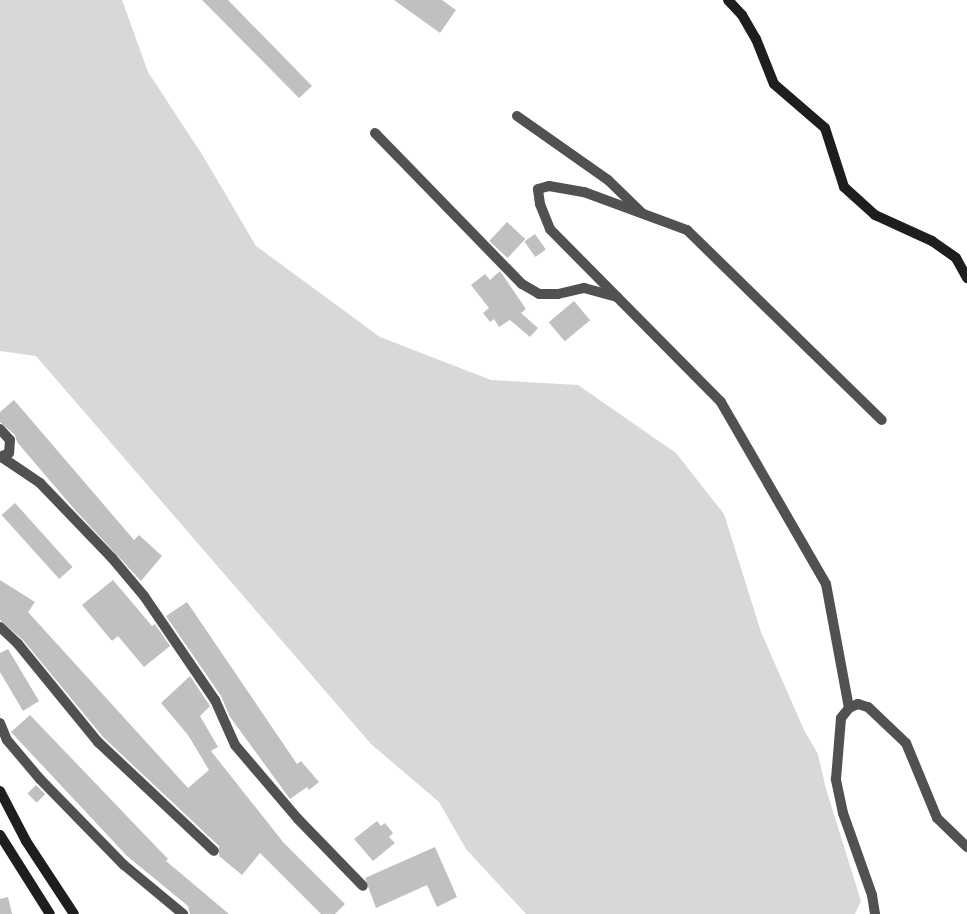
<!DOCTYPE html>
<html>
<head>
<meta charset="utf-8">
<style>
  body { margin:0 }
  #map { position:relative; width:967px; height:914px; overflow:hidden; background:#fff; font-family:Overpass,sans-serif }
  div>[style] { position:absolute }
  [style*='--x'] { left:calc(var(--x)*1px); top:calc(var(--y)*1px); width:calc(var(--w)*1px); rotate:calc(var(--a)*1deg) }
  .green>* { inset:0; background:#d8d8d8 }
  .building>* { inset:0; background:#c0c0c0; transform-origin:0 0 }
  .minor>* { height:10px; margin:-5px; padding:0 5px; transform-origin:5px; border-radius:5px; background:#515151 }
  .secondary>* { height:10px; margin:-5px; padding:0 5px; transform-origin:5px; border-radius:5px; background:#1e1e1e }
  span { translate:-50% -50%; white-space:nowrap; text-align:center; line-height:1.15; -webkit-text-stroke:4.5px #fff; paint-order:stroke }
</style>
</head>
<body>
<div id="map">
  <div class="green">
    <i style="clip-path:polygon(0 0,122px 0,148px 72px,203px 156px,256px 246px,380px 337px,491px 380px,578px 385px,676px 453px,724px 514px,761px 632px,804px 730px,818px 754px,826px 789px,861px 901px,855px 914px,526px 914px,466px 849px,439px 802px,371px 744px,36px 356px,0 351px)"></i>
  </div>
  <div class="building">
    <i style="clip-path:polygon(202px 0,228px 0,312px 86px,299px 98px)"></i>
    <i style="clip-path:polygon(394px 0,442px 0,456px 10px,440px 33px)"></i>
    <i style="left:507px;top:222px;width:25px;height:26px;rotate:43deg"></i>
    <i style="left:535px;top:234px;width:19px;height:13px;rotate:55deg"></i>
    <i style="clip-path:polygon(500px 271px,526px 309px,521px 313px,538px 328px,530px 337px,510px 320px,499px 327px,494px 319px,490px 322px,483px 313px,489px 308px,471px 285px,485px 274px,490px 280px)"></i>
    <i style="left:574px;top:301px;width:25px;height:33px;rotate:50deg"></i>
    <i style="clip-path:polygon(14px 400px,134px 540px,139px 535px,162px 556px,141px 581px,75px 510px,17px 442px,15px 435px,0 422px,0 412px)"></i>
    <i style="left:15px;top:503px;width:86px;height:18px;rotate:48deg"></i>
    <i style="clip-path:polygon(0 580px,35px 602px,28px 612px,188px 788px,209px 770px,188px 735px,161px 703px,190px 676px,210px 706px,200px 716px,218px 747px,211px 751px,283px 842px,345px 904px,335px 914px,321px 914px,260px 853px,242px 875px,219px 856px,219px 846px,103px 737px,23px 640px,0 620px)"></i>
    <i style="clip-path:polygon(113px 580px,152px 626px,155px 624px,170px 646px,144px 667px,118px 636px,112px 641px,82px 605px)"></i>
    <i style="clip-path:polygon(187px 602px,297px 764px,301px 761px,319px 782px,309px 790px,307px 787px,290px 799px,230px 717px,221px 696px,166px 616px)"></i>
    <i style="clip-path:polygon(8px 649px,39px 701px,23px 711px,0 672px,0 653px)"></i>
    <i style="clip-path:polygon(30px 715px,168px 859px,166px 861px,229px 914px,190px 914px,188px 906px,127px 856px,11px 732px)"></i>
    <i style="left:36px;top:785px;width:13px;height:12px;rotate:45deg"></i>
    <i style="clip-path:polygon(377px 821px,381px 826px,385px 823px,393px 833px,389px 837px,395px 843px,373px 861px,354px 839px)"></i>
    <i style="clip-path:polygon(435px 847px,457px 897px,437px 907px,427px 885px,376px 908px,365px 878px)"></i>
    <i style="clip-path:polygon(8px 897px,12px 914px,0 914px,0 899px)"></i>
  </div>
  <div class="minor">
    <i style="--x:517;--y:116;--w:111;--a:35.1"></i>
    <i style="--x:608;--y:180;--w:46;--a:44.1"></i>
    <i style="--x:375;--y:133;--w:211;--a:45.8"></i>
    <i style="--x:522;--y:284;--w:20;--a:30"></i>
    <i style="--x:539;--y:294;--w:19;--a:0"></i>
    <i style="--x:558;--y:294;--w:27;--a:-13"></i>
    <i style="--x:584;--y:288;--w:34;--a:15"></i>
    <i style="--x:0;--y:429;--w:15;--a:48"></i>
    <i style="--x:10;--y:440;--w:13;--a:94"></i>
    <i style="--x:9;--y:453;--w:10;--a:156"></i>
    <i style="--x:3;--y:458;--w:45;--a:34"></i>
    <i style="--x:40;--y:483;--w:104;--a:46.2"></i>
    <i style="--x:112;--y:558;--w:50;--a:49.9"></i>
    <i style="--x:144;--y:596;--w:126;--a:55.7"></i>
    <i style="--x:215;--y:700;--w:49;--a:66"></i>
    <i style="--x:235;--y:745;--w:97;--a:49.6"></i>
    <i style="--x:298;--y:819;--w:93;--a:45.9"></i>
    <i style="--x:0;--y:627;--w:25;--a:43"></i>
    <i style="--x:18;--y:644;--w:127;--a:50.8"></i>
    <i style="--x:98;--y:742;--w:159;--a:43.2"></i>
    <i style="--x:849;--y:708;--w:126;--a:-100.5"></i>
    <i style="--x:826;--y:584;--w:210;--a:-120"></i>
    <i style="--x:721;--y:402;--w:243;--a:-134.7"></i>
    <i style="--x:550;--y:229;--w:27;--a:-112"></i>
    <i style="--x:540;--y:204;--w:15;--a:-98"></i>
    <i style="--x:538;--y:189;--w:11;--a:-15"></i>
    <i style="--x:549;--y:186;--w:36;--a:10"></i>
    <i style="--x:584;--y:192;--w:110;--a:20.3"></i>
    <i style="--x:687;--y:230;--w:272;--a:44.3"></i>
    <i style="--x:0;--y:723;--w:18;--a:68"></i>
    <i style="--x:7;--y:740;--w:51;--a:49.8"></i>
    <i style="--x:40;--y:779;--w:120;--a:45.7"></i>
    <i style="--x:124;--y:865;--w:77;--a:39.7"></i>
    <i style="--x:875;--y:914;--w:19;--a:-99"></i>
    <i style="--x:872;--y:895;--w:87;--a:-109.5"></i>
    <i style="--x:843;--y:813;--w:35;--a:-102"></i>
    <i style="--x:836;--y:779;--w:61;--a:-85.3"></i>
    <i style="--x:841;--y:718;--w:13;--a:-51"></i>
    <i style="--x:849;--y:708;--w:10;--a:-24"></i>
    <i style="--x:858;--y:704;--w:10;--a:17"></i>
    <i style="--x:868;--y:707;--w:52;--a:43.5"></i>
    <i style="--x:906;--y:743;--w:81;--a:67.5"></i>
    <i style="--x:937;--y:818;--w:42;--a:44"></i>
  </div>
  <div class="secondary">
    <i style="--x:728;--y:0;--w:21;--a:47"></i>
    <i style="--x:742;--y:15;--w:28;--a:60"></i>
    <i style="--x:756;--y:39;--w:48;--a:68.2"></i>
    <i style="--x:774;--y:84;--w:67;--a:40.8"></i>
    <i style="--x:825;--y:128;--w:62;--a:72.1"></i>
    <i style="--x:844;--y:187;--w:42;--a:42.1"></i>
    <i style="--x:875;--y:215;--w:63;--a:24.5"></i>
    <i style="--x:932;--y:241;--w:29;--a:35"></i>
    <i style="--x:956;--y:258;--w:23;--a:61"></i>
    <i style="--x:0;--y:791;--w:56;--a:62.5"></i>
    <i style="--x:26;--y:841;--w:87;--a:56.7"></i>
    <i style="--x:0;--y:835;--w:93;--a:57.7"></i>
  </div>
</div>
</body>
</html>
